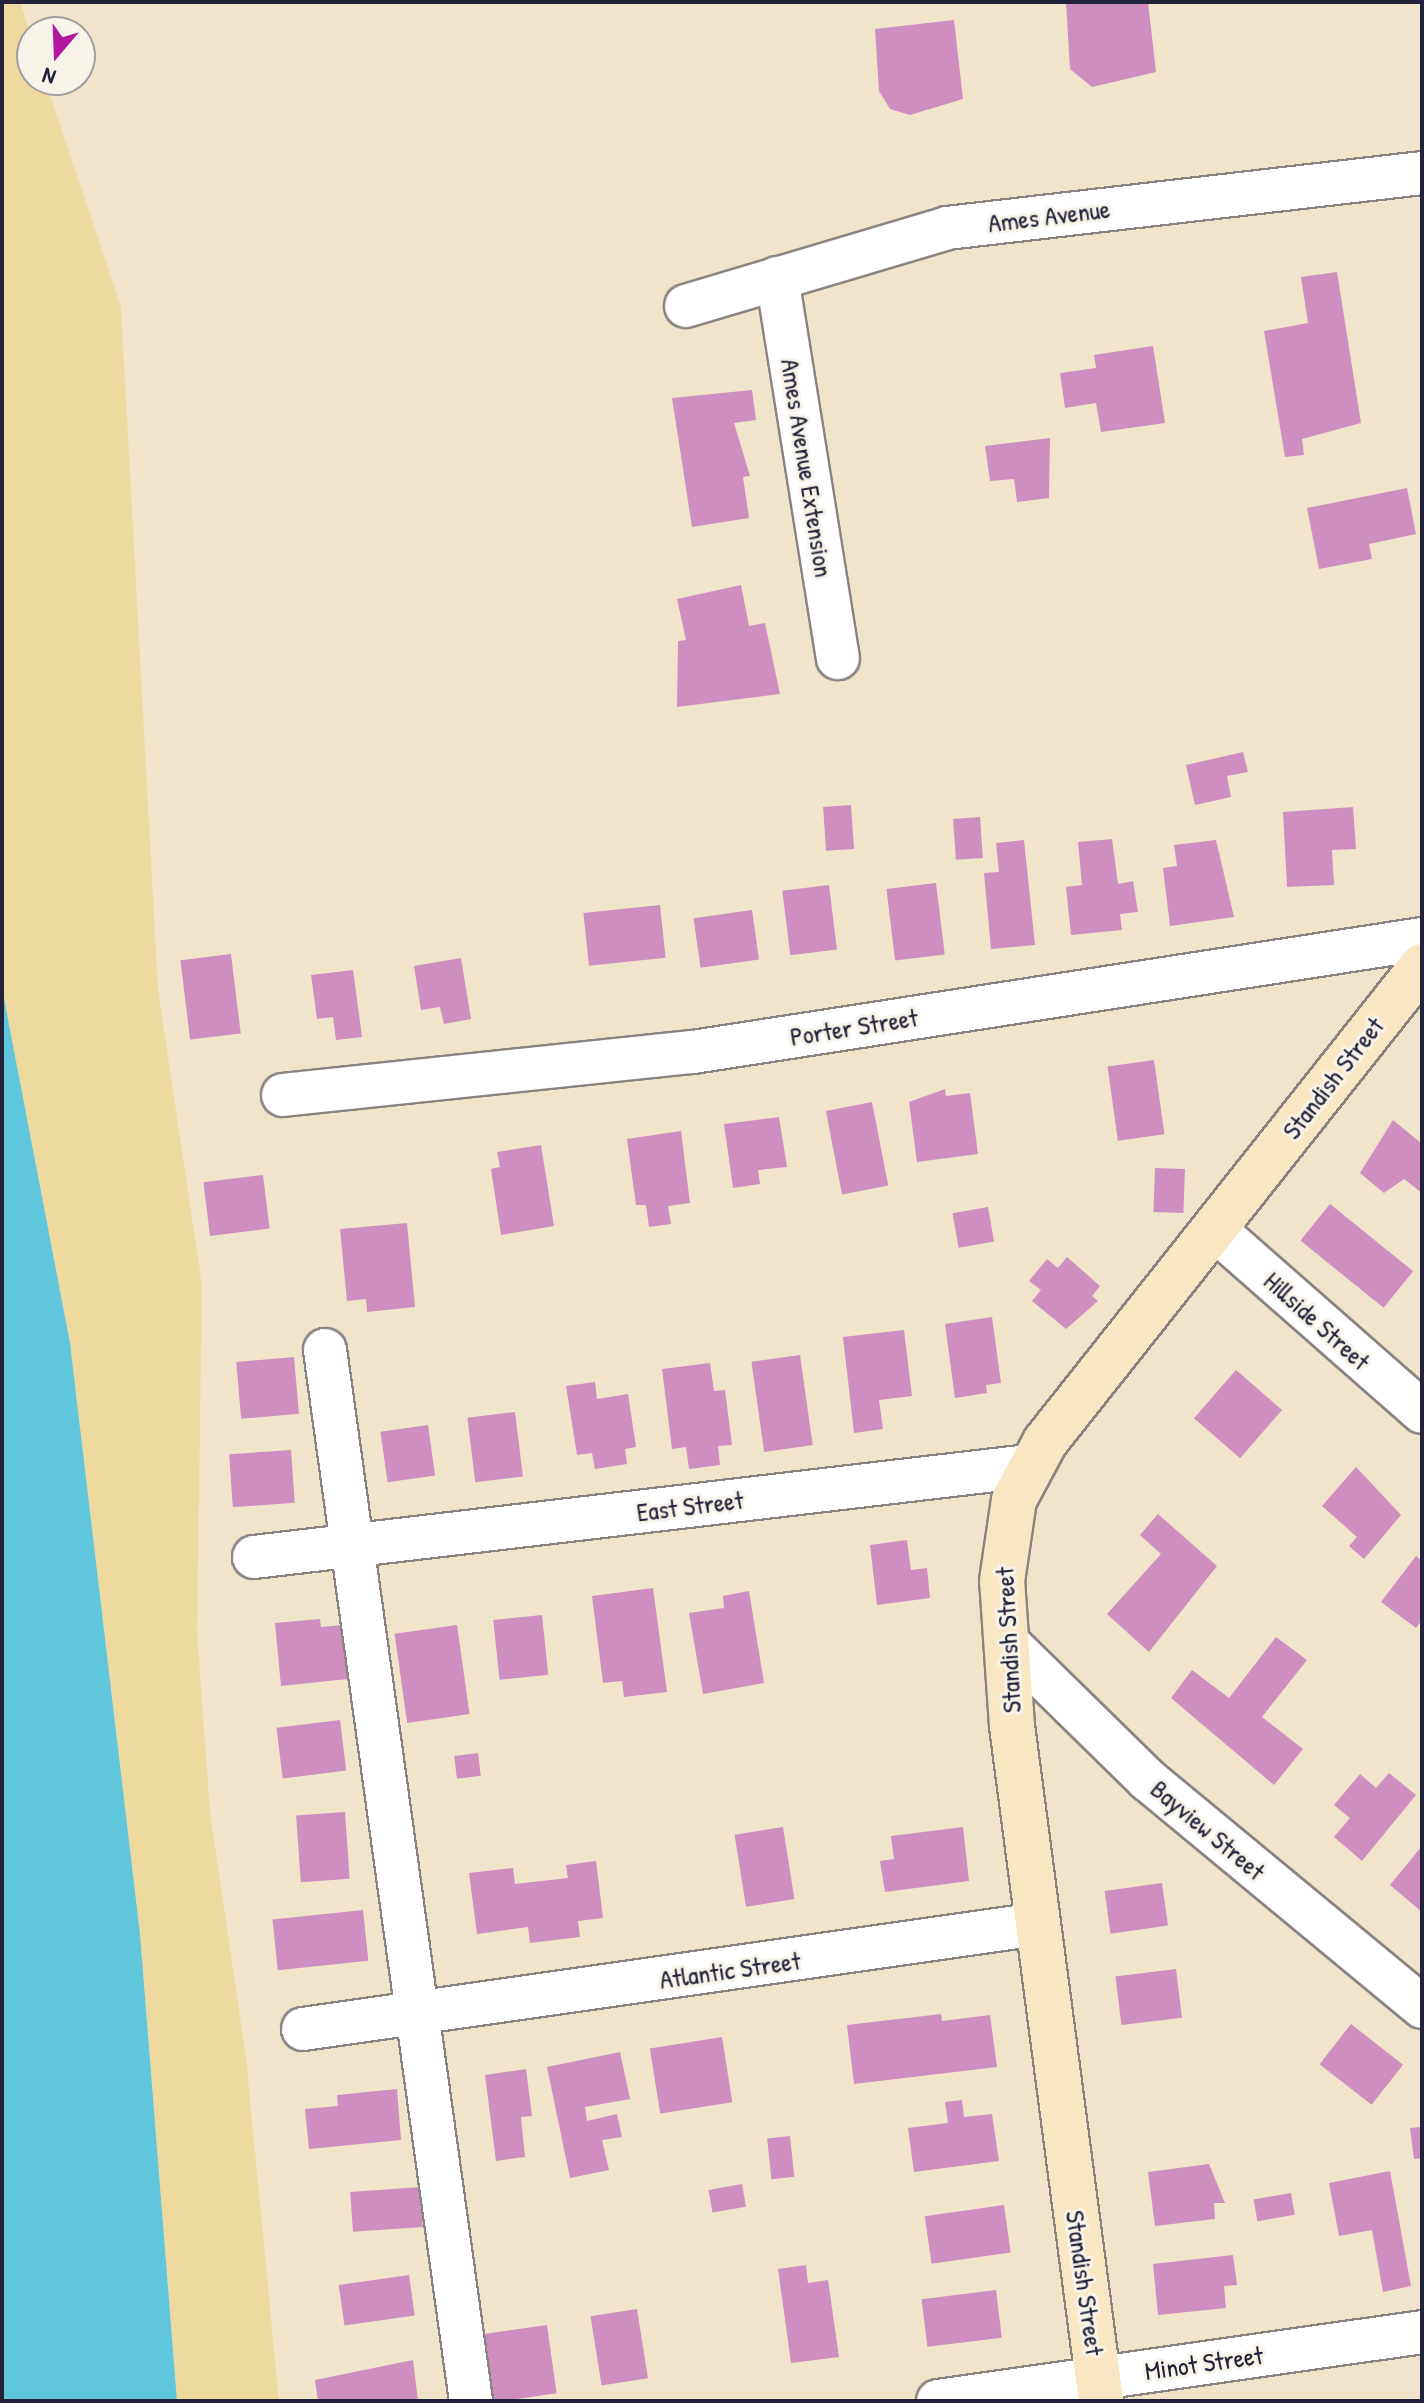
<!DOCTYPE html>
<html>
<head>
<meta charset="utf-8">
<style>
  body { margin:0 }
  #map { position:relative; width:1424px; height:2403px; overflow:hidden; background:#f0e5ca; font-family:"Patrick Hand",sans-serif }
  div>[style] { position:absolute }
  [style*='--x'] { left:calc(var(--x)*1px); top:calc(var(--y)*1px); width:calc(var(--w)*1px); rotate:calc(var(--a)*1deg) }
  .sand>* { inset:0; background:#eeda9e }
  .water>* { inset:0; background:#5fc6dc }
  .building>* { inset:0; background:#ce8ec0; transform-origin:0 0 }
  .roads { filter:drop-shadow(2px 0 #898482) drop-shadow(-2px 0 #898482) drop-shadow(0 2px #898482) drop-shadow(0 -2px #898482) }
  .street>* { height:42px; margin:-21px; padding:0 21px; transform-origin:21px; border-radius:21px; background:#fff }
  .secondary>* { height:44px; margin:-22px; padding:0 22px; transform-origin:22px; border-radius:22px; background:#f9e7c3 }
  span { translate:-50% -50%; white-space:nowrap; text-align:center; line-height:1.15; -webkit-text-stroke:6px #f7f3e8; paint-order:stroke }
  .street-label { font-size:26px; color:#22223b }
  .frame { position:absolute; inset:0; border:4px solid #22223b; pointer-events:none }
  .north { position:absolute; left:16px; top:16px; width:80px; height:80px; box-sizing:border-box; background:#f7f3e8; border:2px solid #a29fa3; border-radius:50%; rotate:199deg; font-size:22px; font-weight:700; line-height:32px; text-align:center; color:#22223b }
  .north::after { content:''; display:block; margin:auto; width:28px; height:36px; background:#b5179e; clip-path:polygon(50% 0,100% 100%,50% 72%,0 100%) }
</style>
</head>
<body>
<div id="map">
  <div class="sand">
    <i style="clip-path:polygon(2px 2px,20px 2px,32px 39px,32px 80px,45px 80px,121px 307px,158px 990px,202px 1285px,197px 1633px,210px 1812px,246px 2058px,279px 2401px,177px 2401px,140px 1934px,70px 1343px,2px 988px)"></i>
  </div>
  <div class="water">
    <i style="clip-path:polygon(2px 988px,70px 1343px,140px 1934px,177px 2401px,2px 2401px)"></i>
  </div>
  <div class="building">
    <i style="clip-path:polygon(1066px 2px,1148px 2px,1156px 72px,1092px 87px,1070px 69px)"></i>
    <i style="clip-path:polygon(954px 20px,963px 99px,910px 115px,890px 109px,879px 91px,875px 29px)"></i>
    <i style="clip-path:polygon(1337px 272px,1361px 423px,1302px 439px,1304px 455px,1285px 457px,1264px 331px,1308px 323px,1301px 277px)"></i>
    <i style="clip-path:polygon(1153px 346px,1165px 423px,1101px 432px,1096px 403px,1065px 408px,1060px 373px,1096px 368px,1094px 355px)"></i>
    <i style="clip-path:polygon(752px 390px,756px 420px,734px 423px,750px 476px,743px 477px,749px 518px,692px 527px,672px 398px)"></i>
    <i style="clip-path:polygon(1050px 438px,1049px 498px,1017px 502px,1014px 479px,990px 481px,985px 446px)"></i>
    <i style="clip-path:polygon(1407px 488px,1416px 534px,1369px 544px,1372px 559px,1319px 569px,1307px 508px)"></i>
    <i style="clip-path:polygon(741px 585px,749px 626px,765px 623px,780px 694px,677px 707px,678px 641px,686px 640px,677px 599px)"></i>
    <i style="clip-path:polygon(1243px 752px,1248px 772px,1227px 776px,1231px 797px,1195px 805px,1186px 765px)"></i>
    <i style="left:851px;top:805px;width:44px;height:28px;rotate:86deg"></i>
    <i style="clip-path:polygon(1353px 807px,1356px 849px,1332px 850px,1334px 885px,1287px 887px,1283px 812px)"></i>
    <i style="left:980px;top:817px;width:41px;height:27px;rotate:86deg"></i>
    <i style="clip-path:polygon(1112px 839px,1118px 884px,1133px 881px,1138px 912px,1120px 914px,1122px 930px,1071px 935px,1066px 887px,1082px 885px,1078px 842px)"></i>
    <i style="clip-path:polygon(1024px 840px,1035px 945px,991px 949px,984px 873px,999px 872px,996px 843px)"></i>
    <i style="clip-path:polygon(1216px 840px,1234px 917px,1170px 926px,1163px 868px,1177px 866px,1174px 845px)"></i>
    <i style="left:936px;top:883px;width:72px;height:50px;rotate:83deg"></i>
    <i style="left:829px;top:885px;width:65px;height:47px;rotate:83deg"></i>
    <i style="left:660px;top:905px;width:53px;height:77px;rotate:84deg"></i>
    <i style="left:752px;top:910px;width:50px;height:59px;rotate:82deg"></i>
    <i style="left:231px;top:954px;width:80px;height:51px;rotate:83deg"></i>
    <i style="clip-path:polygon(461px 958px,471px 1019px,444px 1024px,440px 1007px,421px 1010px,414px 966px)"></i>
    <i style="clip-path:polygon(353px 970px,362px 1037px,336px 1040px,333px 1017px,317px 1019px,311px 975px)"></i>
    <i style="left:1154px;top:1060px;width:75px;height:47px;rotate:82deg"></i>
    <i style="clip-path:polygon(945px 1089px,946px 1096px,970px 1093px,978px 1154px,917px 1162px,909px 1102px)"></i>
    <i style="left:872px;top:1102px;width:85px;height:47px;rotate:79deg"></i>
    <i style="clip-path:polygon(779px 1117px,787px 1167px,758px 1170px,760px 1184px,733px 1188px,724px 1124px)"></i>
    <i style="clip-path:polygon(1393px 1120px,1422px 1144px,1422px 1193px,1404px 1179px,1384px 1193px,1360px 1173px)"></i>
    <i style="clip-path:polygon(681px 1131px,690px 1203px,668px 1206px,671px 1224px,649px 1227px,646px 1205px,636px 1205px,627px 1139px)"></i>
    <i style="clip-path:polygon(541px 1145px,554px 1226px,501px 1235px,491px 1169px,500px 1167px,497px 1152px)"></i>
    <i style="left:1155px;top:1168px;width:30px;height:44px;rotate:2deg"></i>
    <i style="left:263px;top:1175px;width:54px;height:60px;rotate:83deg"></i>
    <i style="left:1330px;top:1204px;width:107px;height:47px;rotate:39deg"></i>
    <i style="left:988px;top:1207px;width:35px;height:36px;rotate:80deg"></i>
    <i style="clip-path:polygon(407px 1223px,415px 1307px,367px 1312px,366px 1299px,347px 1301px,340px 1229px)"></i>
    <i style="clip-path:polygon(1067px 1257px,1100px 1286px,1092px 1296px,1098px 1301px,1066px 1329px,1032px 1301px,1041px 1290px,1029px 1281px,1047px 1259px,1058px 1268px)"></i>
    <i style="clip-path:polygon(992px 1317px,1001px 1383px,986px 1385px,987px 1393px,955px 1398px,945px 1324px)"></i>
    <i style="clip-path:polygon(904px 1330px,912px 1396px,879px 1400px,883px 1429px,854px 1433px,843px 1337px)"></i>
    <i style="left:800px;top:1355px;width:91px;height:49px;rotate:82deg"></i>
    <i style="left:294px;top:1357px;width:57px;height:58px;rotate:85deg"></i>
    <i style="clip-path:polygon(710px 1363px,714px 1391px,725px 1390px,732px 1445px,718px 1446px,720px 1465px,689px 1469px,686px 1447px,672px 1449px,662px 1369px)"></i>
    <i style="left:1236px;top:1370px;width:61px;height:64px;rotate:41deg"></i>
    <i style="clip-path:polygon(595px 1382px,597px 1399px,628px 1394px,636px 1447px,625px 1449px,627px 1464px,595px 1469px,592px 1453px,577px 1455px,566px 1386px)"></i>
    <i style="left:515px;top:1412px;width:65px;height:48px;rotate:83deg"></i>
    <i style="left:428px;top:1425px;width:51px;height:48px;rotate:82deg"></i>
    <i style="left:291px;top:1450px;width:53px;height:62px;rotate:86deg"></i>
    <i style="clip-path:polygon(1356px 1467px,1401px 1515px,1364px 1559px,1349px 1546px,1357px 1537px,1322px 1506px)"></i>
    <i style="clip-path:polygon(1158px 1514px,1217px 1566px,1149px 1652px,1107px 1614px,1161px 1554px,1140px 1535px)"></i>
    <i style="clip-path:polygon(907px 1540px,911px 1570px,927px 1568px,930px 1598px,877px 1605px,870px 1545px)"></i>
    <i style="clip-path:polygon(1416px 1556px,1422px 1561px,1422px 1620px,1416px 1628px,1381px 1602px)"></i>
    <i style="clip-path:polygon(653px 1588px,667px 1692px,624px 1697px,622px 1681px,603px 1683px,592px 1596px)"></i>
    <i style="clip-path:polygon(749px 1591px,764px 1683px,703px 1694px,689px 1613px,724px 1608px,723px 1596px)"></i>
    <i style="left:542px;top:1615px;width:60px;height:49px;rotate:84deg"></i>
    <i style="clip-path:polygon(320px 1619px,321px 1627px,342px 1625px,348px 1679px,281px 1686px,275px 1623px)"></i>
    <i style="left:457px;top:1625px;width:90px;height:63px;rotate:82deg"></i>
    <i style="clip-path:polygon(1276px 1637px,1307px 1660px,1262px 1717px,1303px 1749px,1274px 1785px,1171px 1698px,1192px 1670px,1229px 1698px)"></i>
    <i style="left:340px;top:1720px;width:51px;height:64px;rotate:83deg"></i>
    <i style="left:478px;top:1753px;width:23px;height:24px;rotate:83deg"></i>
    <i style="clip-path:polygon(1389px 1773px,1416px 1795px,1362px 1861px,1334px 1837px,1350px 1818px,1334px 1805px,1360px 1774px,1376px 1788px)"></i>
    <i style="left:345px;top:1812px;width:67px;height:49px;rotate:86deg"></i>
    <i style="left:783px;top:1827px;width:73px;height:49px;rotate:81deg"></i>
    <i style="clip-path:polygon(963px 1827px,969px 1881px,885px 1892px,880px 1861px,894px 1859px,891px 1836px)"></i>
    <i style="clip-path:polygon(1422px 1846px,1422px 1912px,1390px 1885px)"></i>
    <i style="clip-path:polygon(596px 1861px,603px 1918px,578px 1921px,580px 1937px,530px 1943px,528px 1927px,477px 1934px,469px 1873px,513px 1868px,515px 1884px,568px 1878px,566px 1865px)"></i>
    <i style="left:1162px;top:1883px;width:43px;height:58px;rotate:82deg"></i>
    <i style="left:363px;top:1910px;width:51px;height:91px;rotate:84deg"></i>
    <i style="left:1176px;top:1969px;width:49px;height:61px;rotate:83deg"></i>
    <i style="clip-path:polygon(941px 2014px,942px 2021px,990px 2015px,997px 2067px,854px 2084px,847px 2025px)"></i>
    <i style="left:1351px;top:2024px;width:66px;height:51px;rotate:38deg"></i>
    <i style="left:722px;top:2037px;width:66px;height:73px;rotate:81deg"></i>
    <i style="clip-path:polygon(620px 2052px,630px 2099px,585px 2107px,587px 2121px,617px 2114px,622px 2137px,602px 2140px,609px 2170px,570px 2178px,547px 2067px)"></i>
    <i style="clip-path:polygon(526px 2069px,532px 2116px,521px 2117px,525px 2157px,496px 2161px,485px 2075px)"></i>
    <i style="clip-path:polygon(397px 2089px,401px 2140px,309px 2149px,305px 2109px,338px 2106px,337px 2095px)"></i>
    <i style="clip-path:polygon(962px 2100px,964px 2117px,992px 2114px,999px 2161px,914px 2172px,908px 2128px,948px 2123px,945px 2102px)"></i>
    <i style="clip-path:polygon(1422px 2127px,1422px 2158px,1414px 2159px,1410px 2128px)"></i>
    <i style="left:790px;top:2136px;width:41px;height:23px;rotate:84deg"></i>
    <i style="clip-path:polygon(1209px 2164px,1225px 2203px,1214px 2203px,1215px 2219px,1155px 2226px,1148px 2172px)"></i>
    <i style="clip-path:polygon(1390px 2171px,1411px 2286px,1383px 2292px,1372px 2230px,1339px 2236px,1329px 2183px)"></i>
    <i style="left:742px;top:2184px;width:23px;height:34px;rotate:80deg"></i>
    <i style="left:420px;top:2187px;width:40px;height:70px;rotate:86deg"></i>
    <i style="left:1291px;top:2193px;width:22px;height:38px;rotate:80deg"></i>
    <i style="left:1004px;top:2205px;width:48px;height:80px;rotate:82deg"></i>
    <i style="clip-path:polygon(1233px 2255px,1237px 2285px,1224px 2286px,1226px 2308px,1158px 2315px,1153px 2264px)"></i>
    <i style="clip-path:polygon(806px 2265px,808px 2283px,828px 2280px,839px 2357px,791px 2363px,778px 2269px)"></i>
    <i style="left:409px;top:2275px;width:41px;height:71px;rotate:82deg"></i>
    <i style="left:996px;top:2290px;width:48px;height:75px;rotate:83deg"></i>
    <i style="left:637px;top:2309px;width:70px;height:47px;rotate:81deg"></i>
    <i style="left:547px;top:2325px;width:69px;height:64px;rotate:82deg"></i>
    <i style="clip-path:polygon(413px 2360px,418px 2401px,318px 2401px,315px 2380px)"></i>
  </div>
  <div class="roads">
    <div class="street">
      <i style="--x:777;--y:278;--w:385;--a:80.9"></i>
      <i style="--x:686;--y:306;--w:272;--a:-16.6"></i>
      <i style="--x:947;--y:228;--w:478;--a:-6.6"></i>
      <i style="--x:283;--y:1095;--w:412;--a:-6"></i>
      <i style="--x:693;--y:1052;--w:738;--a:-8.81"></i>
      <i style="--x:1214;--y:1229;--w:277;--a:41.3"></i>
      <i style="--x:325;--y:1350;--w:1061;--a:82.09"></i>
      <i style="--x:254;--y:1557;--w:780;--a:-6.7"></i>
      <i style="--x:1006;--y:1641;--w:199;--a:44.4"></i>
      <i style="--x:1148;--y:1780;--w:356;--a:39.6"></i>
      <i style="--x:303;--y:2029;--w:742;--a:-8.13"></i>
      <i style="--x:938;--y:2401;--w:489;--a:-8.1"></i>
    </div>
    <div class="secondary">
      <i style="--x:1101;--y:2401;--w:681;--a:-97.51"></i>
      <i style="--x:1012;--y:1726;--w:145;--a:-93.9"></i>
      <i style="--x:1002;--y:1581;--w:82;--a:-81.6"></i>
      <i style="--x:1014;--y:1500;--w:66;--a:-61.9"></i>
      <i style="--x:1045;--y:1442;--w:607;--a:-51.62"></i>
    </div>
  </div>
  <div class="street-label">
    <span style="left:1049px;top:216px;rotate:-7deg">Ames Avenue</span>
    <span style="left:807px;top:468px;rotate:81deg">Ames Avenue Extension</span>
    <span style="left:854px;top:1027px;rotate:-9deg">Porter Street</span>
    <span style="left:1333px;top:1078px;rotate:-52deg">Standish Street</span>
    <span style="left:1317px;top:1321px;rotate:42deg">Hillside Street</span>
    <span style="left:690px;top:1506px;rotate:-7deg">East Street</span>
    <span style="left:1008px;top:1640px;rotate:-93deg">Standish Street</span>
    <span style="left:1208px;top:1830px;rotate:40deg">Bayview Street</span>
    <span style="left:730px;top:1970px;rotate:-8deg">Atlantic Street</span>
    <span style="left:1085px;top:2283px;rotate:82deg">Standish Street</span>
    <span style="left:1204px;top:2363px;rotate:-8deg">Minot Street</span>
  </div>
  <div class="frame"></div>
  <div class="north">N</div>
</div>
</body>
</html>
